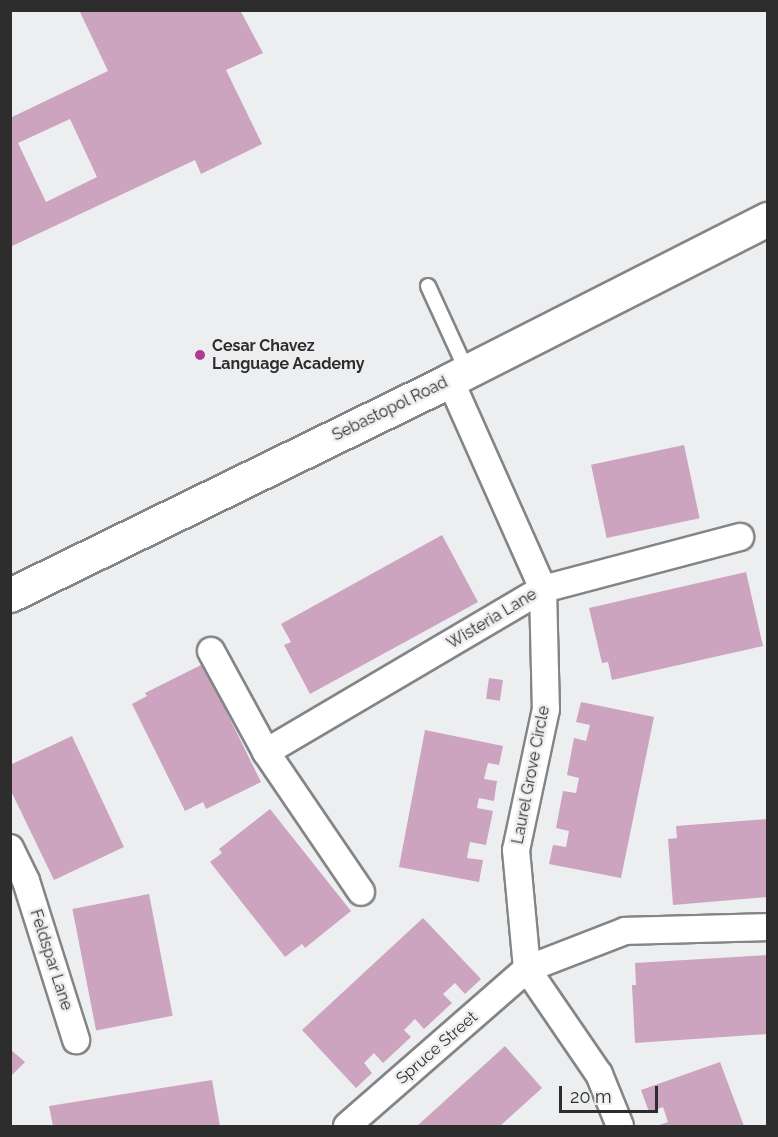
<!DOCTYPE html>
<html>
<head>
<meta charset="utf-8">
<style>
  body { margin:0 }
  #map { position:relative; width:778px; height:1137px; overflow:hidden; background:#edeef0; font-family:Raleway,sans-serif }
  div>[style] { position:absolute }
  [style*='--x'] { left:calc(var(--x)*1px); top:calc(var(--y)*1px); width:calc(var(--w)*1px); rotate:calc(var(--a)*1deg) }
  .building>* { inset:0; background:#cca4bf; transform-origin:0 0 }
  .roads { filter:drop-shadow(2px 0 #848586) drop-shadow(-2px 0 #848586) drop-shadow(0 2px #848586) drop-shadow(0 -2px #848586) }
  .lane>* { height:14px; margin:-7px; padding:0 7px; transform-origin:7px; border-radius:7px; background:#fff }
  .street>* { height:26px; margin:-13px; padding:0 13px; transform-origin:13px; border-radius:13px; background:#fff }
  .secondary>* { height:33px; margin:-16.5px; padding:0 16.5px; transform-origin:16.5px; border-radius:16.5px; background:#fff }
  .dots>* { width:16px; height:16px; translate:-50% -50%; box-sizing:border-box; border:3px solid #edeef0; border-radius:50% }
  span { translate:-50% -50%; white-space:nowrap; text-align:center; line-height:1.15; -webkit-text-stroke:5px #edeef0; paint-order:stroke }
  .poi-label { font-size:16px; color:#2d2d2e; font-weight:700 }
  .left { translate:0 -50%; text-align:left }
  .street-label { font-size:16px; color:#2d2d2e }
  .frame { position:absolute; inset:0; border:12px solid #2d2d2e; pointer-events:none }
  .scale { position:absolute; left:559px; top:1086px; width:99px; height:27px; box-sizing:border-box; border:3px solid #2d2d2e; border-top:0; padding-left:8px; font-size:18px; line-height:21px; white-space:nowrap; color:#2d2d2e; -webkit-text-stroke:4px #edeef0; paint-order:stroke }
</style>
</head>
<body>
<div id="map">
  <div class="building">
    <i style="clip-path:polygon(evenodd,79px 10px,240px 10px,263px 53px,226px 70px,262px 144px,201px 174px,195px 160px,10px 247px,10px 118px,108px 71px,79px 10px,70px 119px,97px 177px,46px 202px,18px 143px,70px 119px)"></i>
    <i style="left:684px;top:445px;width:75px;height:95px;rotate:78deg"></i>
    <i style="clip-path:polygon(442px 535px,478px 602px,310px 694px,284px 645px,291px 642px,281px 624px)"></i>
    <i style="clip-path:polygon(746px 572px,763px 646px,612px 680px,608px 662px,602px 663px,589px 608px)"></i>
    <i style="clip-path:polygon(203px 664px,261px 782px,206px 809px,203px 802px,185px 811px,132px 704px,147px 696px,145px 693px)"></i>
    <i style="left:489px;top:678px;width:14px;height:21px;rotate:8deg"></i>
    <i style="clip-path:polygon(581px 702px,654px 717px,621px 878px,549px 864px,553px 845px,566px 847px,569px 831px,556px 828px,563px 791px,576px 793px,579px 778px,567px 775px,574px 738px,586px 741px,590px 725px,576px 722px)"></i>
    <i style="clip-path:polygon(425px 730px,503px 746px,499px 765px,488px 763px,484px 779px,497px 781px,494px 801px,479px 798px,477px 808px,493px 811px,486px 845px,470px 842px,467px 858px,483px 860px,479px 882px,399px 867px)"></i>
    <i style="clip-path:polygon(72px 736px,124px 847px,54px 880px,10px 789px,10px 765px)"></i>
    <i style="clip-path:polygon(270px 809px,351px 911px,305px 948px,302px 944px,285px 957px,210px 862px,222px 853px,219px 849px)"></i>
    <i style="clip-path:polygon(768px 819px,768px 897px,673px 905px,668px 839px,677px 838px,676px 826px)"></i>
    <i style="left:149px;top:894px;width:124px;height:78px;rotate:79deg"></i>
    <i style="clip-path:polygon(423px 918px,481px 979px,465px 994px,455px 983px,443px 994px,452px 1003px,424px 1029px,415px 1019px,404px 1030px,411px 1037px,383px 1063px,374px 1053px,364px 1063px,372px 1073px,356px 1088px,302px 1030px)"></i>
    <i style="clip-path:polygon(768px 955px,768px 1034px,635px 1043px,632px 985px,636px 985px,635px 963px)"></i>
    <i style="clip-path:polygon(505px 1046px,542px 1088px,500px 1126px,417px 1126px)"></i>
    <i style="clip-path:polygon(10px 1049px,25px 1062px,10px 1077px)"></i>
    <i style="clip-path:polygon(720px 1062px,744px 1126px,657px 1126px,668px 1122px,663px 1107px,649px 1112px,641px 1090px)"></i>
    <i style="clip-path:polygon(212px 1080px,220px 1126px,53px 1126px,49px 1106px)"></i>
  </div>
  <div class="roads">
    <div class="lane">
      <i style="--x:428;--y:286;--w:94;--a:65.4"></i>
    </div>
    <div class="street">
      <i style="--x:450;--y:380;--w:229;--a:66"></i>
      <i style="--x:543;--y:589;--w:120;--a:88.6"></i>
      <i style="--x:546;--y:709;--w:144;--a:102"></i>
      <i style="--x:516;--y:850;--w:120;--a:84.7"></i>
      <i style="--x:527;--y:969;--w:127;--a:55.6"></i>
      <i style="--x:599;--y:1074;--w:56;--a:68"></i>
      <i style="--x:211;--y:651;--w:115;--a:61.4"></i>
      <i style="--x:266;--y:752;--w:169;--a:55.8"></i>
      <i style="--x:266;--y:752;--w:321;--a:-30.5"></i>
      <i style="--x:543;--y:589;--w:204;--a:-14.8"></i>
      <i style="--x:10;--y:848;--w:37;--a:64"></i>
      <i style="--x:26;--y:881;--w:167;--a:72.5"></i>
      <i style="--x:347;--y:1126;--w:239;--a:-41.1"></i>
      <i style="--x:527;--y:969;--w:105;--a:-21.2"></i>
      <i style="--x:625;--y:931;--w:143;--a:-1.6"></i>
    </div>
    <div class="secondary">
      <i style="--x:10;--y:595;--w:490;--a:-26"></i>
      <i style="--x:450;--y:380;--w:356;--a:-26.9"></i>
    </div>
  </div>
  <div class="dots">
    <i style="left:200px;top:355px;background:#af398f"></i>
  </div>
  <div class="poi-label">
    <span class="left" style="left:212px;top:355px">Cesar Chavez<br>Language Academy</span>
  </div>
  <div class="street-label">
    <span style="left:390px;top:409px;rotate:-26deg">Sebastopol Road</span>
    <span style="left:492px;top:619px;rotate:-31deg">Wisteria Lane</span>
    <span style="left:531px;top:775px;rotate:-79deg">Laurel Grove Circle</span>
    <span style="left:51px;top:960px;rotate:72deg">Feldspar Lane</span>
    <span style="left:437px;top:1048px;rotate:-41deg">Spruce Street</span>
  </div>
  <div class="frame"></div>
  <div class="scale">20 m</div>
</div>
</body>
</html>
